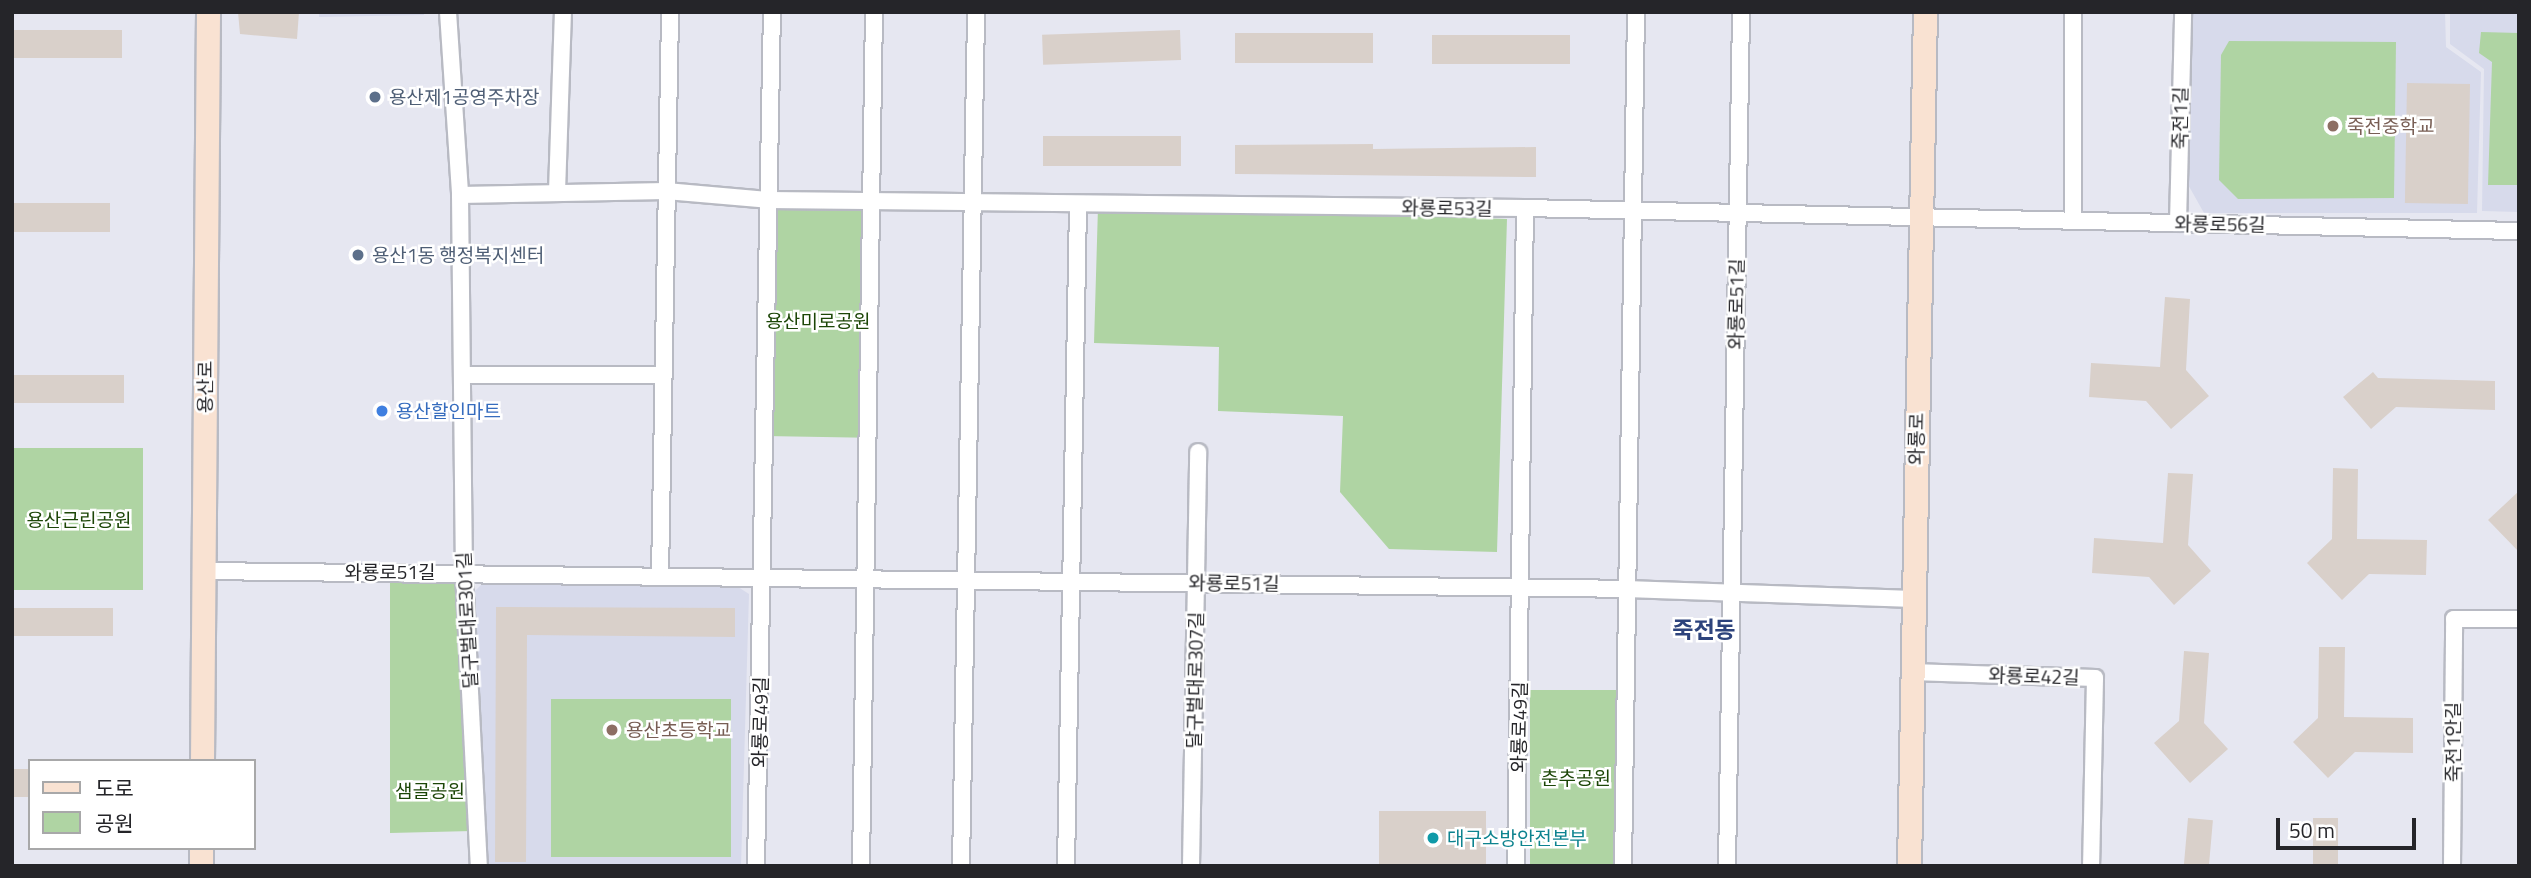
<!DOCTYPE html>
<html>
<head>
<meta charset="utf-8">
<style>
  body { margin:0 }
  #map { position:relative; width:2531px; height:878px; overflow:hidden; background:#e6e7f1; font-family:"Titillium Web","Noto Sans KR",sans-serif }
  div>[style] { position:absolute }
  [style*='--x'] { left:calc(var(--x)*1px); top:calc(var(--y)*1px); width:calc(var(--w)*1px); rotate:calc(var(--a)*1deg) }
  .built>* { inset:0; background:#d7daeb }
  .green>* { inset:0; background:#afd4a3; transform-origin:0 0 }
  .building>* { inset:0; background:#d9d0ca; transform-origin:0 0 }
  .roads { filter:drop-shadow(2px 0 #b8bac3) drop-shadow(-2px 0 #b8bac3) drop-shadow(0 2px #b8bac3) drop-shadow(0 -2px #b8bac3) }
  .minor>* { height:16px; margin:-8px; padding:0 8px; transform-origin:8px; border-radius:8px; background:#fff }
  .secondary>* { height:23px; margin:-11.5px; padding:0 11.5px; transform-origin:11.5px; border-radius:11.5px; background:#f9e2d2 }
  .dots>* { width:19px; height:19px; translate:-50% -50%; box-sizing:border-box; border:4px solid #fff; border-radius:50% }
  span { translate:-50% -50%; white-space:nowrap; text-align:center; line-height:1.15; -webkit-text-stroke:5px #fff; paint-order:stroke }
  .service-label { font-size:19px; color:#4e5e75 }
  .left { translate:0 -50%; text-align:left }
  .street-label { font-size:19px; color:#252529 }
  .education-label { font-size:19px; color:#785e54 }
  .park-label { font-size:19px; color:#1c4607 }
  .shop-label { font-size:19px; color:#366cbe }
  .culture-label { font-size:19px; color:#0d838f }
  .quarter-label { font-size:23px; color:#2d437c; font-weight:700 }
  .frame { position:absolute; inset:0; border:14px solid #252529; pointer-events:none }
  .legend { position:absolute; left:28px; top:759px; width:228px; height:91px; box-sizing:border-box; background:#fff; border:2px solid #a8a8a9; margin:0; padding:9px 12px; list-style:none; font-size:21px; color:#252529 }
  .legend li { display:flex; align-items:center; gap:14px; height:35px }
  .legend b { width:35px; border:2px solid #a8a8a9 }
  .scale { position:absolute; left:2276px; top:818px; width:140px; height:32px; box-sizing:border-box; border:4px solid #252529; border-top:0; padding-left:9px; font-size:21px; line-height:24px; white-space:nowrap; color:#252529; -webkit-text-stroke:5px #fff; paint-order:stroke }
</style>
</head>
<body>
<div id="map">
  <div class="built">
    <i style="clip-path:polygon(319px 12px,424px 12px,424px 15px,319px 17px)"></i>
    <i style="clip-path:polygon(2189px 12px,2445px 12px,2446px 47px,2481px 72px,2477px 213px,2204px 213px,2186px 181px)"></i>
    <i style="clip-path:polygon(2450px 12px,2519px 12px,2519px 212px,2482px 211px,2484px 69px,2450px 44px)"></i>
    <i style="clip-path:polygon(485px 581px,735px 585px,749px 594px,741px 866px,485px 866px,474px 592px)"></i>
  </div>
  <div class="green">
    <i style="clip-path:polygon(2481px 32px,2519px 33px,2519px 185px,2488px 185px,2492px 62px,2479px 53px)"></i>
    <i style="clip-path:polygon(2229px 41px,2396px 42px,2394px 198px,2238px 199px,2219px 180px,2221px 55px)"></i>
    <i style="left:769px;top:207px;width:101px;height:229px;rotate:1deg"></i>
    <i style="clip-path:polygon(1098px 207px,1507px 219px,1497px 552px,1389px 549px,1340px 492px,1343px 416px,1218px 411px,1219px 347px,1094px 343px)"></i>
    <i style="left:12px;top:448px;width:131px;height:142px"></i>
    <i style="clip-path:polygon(390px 572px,460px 578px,472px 831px,390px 833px)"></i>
    <i style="left:1530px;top:690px;width:96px;height:176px"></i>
    <i style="left:551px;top:699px;width:180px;height:158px"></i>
  </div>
  <div class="building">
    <i style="clip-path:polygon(238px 12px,299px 12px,297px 39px,240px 34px)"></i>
    <i style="left:122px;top:30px;width:28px;height:110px;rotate:90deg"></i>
    <i style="left:1180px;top:30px;width:30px;height:138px;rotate:88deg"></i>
    <i style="left:1373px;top:33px;width:30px;height:138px;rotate:90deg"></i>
    <i style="left:1570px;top:35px;width:29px;height:138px;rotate:90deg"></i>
    <i style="left:2407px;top:83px;width:63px;height:120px;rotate:1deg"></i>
    <i style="left:1181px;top:136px;width:30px;height:138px;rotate:90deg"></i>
    <i style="clip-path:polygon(1373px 144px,1373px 149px,1536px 147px,1536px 177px,1235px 174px,1235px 145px)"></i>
    <i style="left:12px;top:203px;width:98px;height:29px"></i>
    <i style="clip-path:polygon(2165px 297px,2190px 299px,2186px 370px,2209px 396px,2171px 429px,2146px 401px,2089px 397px,2091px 363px,2160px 367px)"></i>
    <i style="clip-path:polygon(2373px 372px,2378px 378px,2495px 381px,2495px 410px,2396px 407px,2371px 429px,2343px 397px)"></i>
    <i style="left:12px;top:375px;width:112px;height:28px"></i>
    <i style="clip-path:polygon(2333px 468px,2358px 469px,2357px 539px,2427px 540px,2426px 575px,2369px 574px,2342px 600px,2307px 563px,2332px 539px)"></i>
    <i style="clip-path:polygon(2168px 473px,2193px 474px,2188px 545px,2211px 571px,2174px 605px,2149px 577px,2092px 573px,2094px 538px,2163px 543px)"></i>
    <i style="clip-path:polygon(2519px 491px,2519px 552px,2488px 520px)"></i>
    <i style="clip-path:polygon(496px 607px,735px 608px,735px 637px,527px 635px,526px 862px,495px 862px)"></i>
    <i style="left:113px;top:608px;width:28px;height:101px;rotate:90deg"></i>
    <i style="clip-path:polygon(2319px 647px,2345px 647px,2344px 717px,2413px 718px,2413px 753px,2355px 752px,2328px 778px,2293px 742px,2318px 718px)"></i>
    <i style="clip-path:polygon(2184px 651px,2209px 653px,2204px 723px,2228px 749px,2190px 783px,2154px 743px,2179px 721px)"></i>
    <i style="left:12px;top:769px;width:18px;height:28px"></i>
    <i style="left:1379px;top:811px;width:107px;height:55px"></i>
    <i style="left:2188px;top:818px;width:25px;height:48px;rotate:5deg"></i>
    <i style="left:2313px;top:818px;width:25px;height:48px"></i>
  </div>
  <div class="roads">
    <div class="minor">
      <i style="--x:448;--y:12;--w:183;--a:86.2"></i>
      <i style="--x:460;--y:195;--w:378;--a:89.4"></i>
      <i style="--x:464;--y:573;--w:293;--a:87.1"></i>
      <i style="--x:557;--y:192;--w:180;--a:-88.1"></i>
      <i style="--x:460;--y:195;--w:206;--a:-1.1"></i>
      <i style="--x:666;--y:191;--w:102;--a:5"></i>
      <i style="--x:768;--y:200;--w:757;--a:0.61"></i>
      <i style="--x:1525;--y:208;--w:994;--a:1.33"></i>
      <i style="--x:2073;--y:220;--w:208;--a:-90"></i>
      <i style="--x:2178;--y:223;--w:211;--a:-88.6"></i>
      <i style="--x:462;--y:375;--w:201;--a:0"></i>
      <i style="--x:204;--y:571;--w:1423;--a:0.72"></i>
      <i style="--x:1627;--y:589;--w:286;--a:2"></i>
      <i style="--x:660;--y:576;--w:564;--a:-88.98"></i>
      <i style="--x:1912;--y:672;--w:183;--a:1.9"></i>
      <i style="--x:2095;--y:678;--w:188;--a:91.2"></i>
      <i style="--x:756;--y:866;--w:854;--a:-88.93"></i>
      <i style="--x:861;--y:866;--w:854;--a:-89.13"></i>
      <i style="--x:961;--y:866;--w:854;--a:-88.99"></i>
      <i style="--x:1066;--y:866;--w:662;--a:-88.96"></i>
      <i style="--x:1191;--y:866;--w:414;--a:-89"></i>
      <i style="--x:1516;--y:866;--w:658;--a:-89.22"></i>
      <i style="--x:1623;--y:866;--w:854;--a:-89.13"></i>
      <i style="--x:1727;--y:866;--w:854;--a:-89.06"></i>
      <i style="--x:2452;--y:866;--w:247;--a:-89.5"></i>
      <i style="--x:2454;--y:619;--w:65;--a:0"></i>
    </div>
    <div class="secondary">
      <i style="--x:202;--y:761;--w:749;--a:-89.54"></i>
      <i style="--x:201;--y:866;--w:18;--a:-90"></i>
      <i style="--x:1909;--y:866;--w:854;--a:-88.93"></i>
    </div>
  </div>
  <div class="dots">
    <i style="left:375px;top:97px;background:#5c6f8a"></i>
    <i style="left:2333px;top:126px;background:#8d6e63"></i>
    <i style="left:358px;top:255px;background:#5c6f8a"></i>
    <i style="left:382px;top:411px;background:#3f7fe0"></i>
    <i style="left:612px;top:730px;background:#8d6e63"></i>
    <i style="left:1433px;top:838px;background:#0f9aa8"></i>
  </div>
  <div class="service-label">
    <span class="left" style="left:389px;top:97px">용산제1공영주차장</span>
    <span class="left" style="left:372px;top:255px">용산1동 행정복지센터</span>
  </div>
  <div class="street-label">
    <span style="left:2180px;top:118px;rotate:-89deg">죽전1길</span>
    <span style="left:1447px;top:208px;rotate:1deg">와룡로53길</span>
    <span style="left:2220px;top:224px;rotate:1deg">와룡로56길</span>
    <span style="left:1736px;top:304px;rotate:-89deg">와룡로51길</span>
    <span style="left:205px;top:387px;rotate:-90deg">용산로</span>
    <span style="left:1916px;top:439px;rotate:-89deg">와룡로</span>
    <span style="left:390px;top:572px">와룡로51길</span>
    <span style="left:1234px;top:583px;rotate:1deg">와룡로51길</span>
    <span style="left:467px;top:620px;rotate:-93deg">달구벌대로301길</span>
    <span style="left:2034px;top:676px;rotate:2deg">와룡로42길</span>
    <span style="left:1195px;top:680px;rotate:-89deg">달구벌대로307길</span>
    <span style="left:760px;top:722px;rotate:-89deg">와룡로49길</span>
    <span style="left:1519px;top:727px;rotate:-89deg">와룡로49길</span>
    <span style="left:2453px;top:742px;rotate:-90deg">죽전1안길</span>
  </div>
  <div class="education-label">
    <span class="left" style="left:2347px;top:126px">죽전중학교</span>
    <span class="left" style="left:626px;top:730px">용산초등학교</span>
  </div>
  <div class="park-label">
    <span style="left:818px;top:321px">용산미로공원</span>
    <span style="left:79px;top:520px">용산근린공원</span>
    <span style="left:1576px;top:778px">춘추공원</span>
    <span style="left:430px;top:791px">샘골공원</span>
  </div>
  <div class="shop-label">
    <span class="left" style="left:396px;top:411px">용산할인마트</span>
  </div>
  <div class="culture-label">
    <span class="left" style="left:1447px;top:838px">대구소방안전본부</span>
  </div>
  <div class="quarter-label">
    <span style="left:1704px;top:630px">죽전동</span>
  </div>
  <div class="frame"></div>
  <ul class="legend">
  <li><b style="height:9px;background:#f9e2d2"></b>도로</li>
  <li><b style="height:19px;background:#afd4a3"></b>공원</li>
  </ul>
  <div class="scale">50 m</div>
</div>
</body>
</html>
